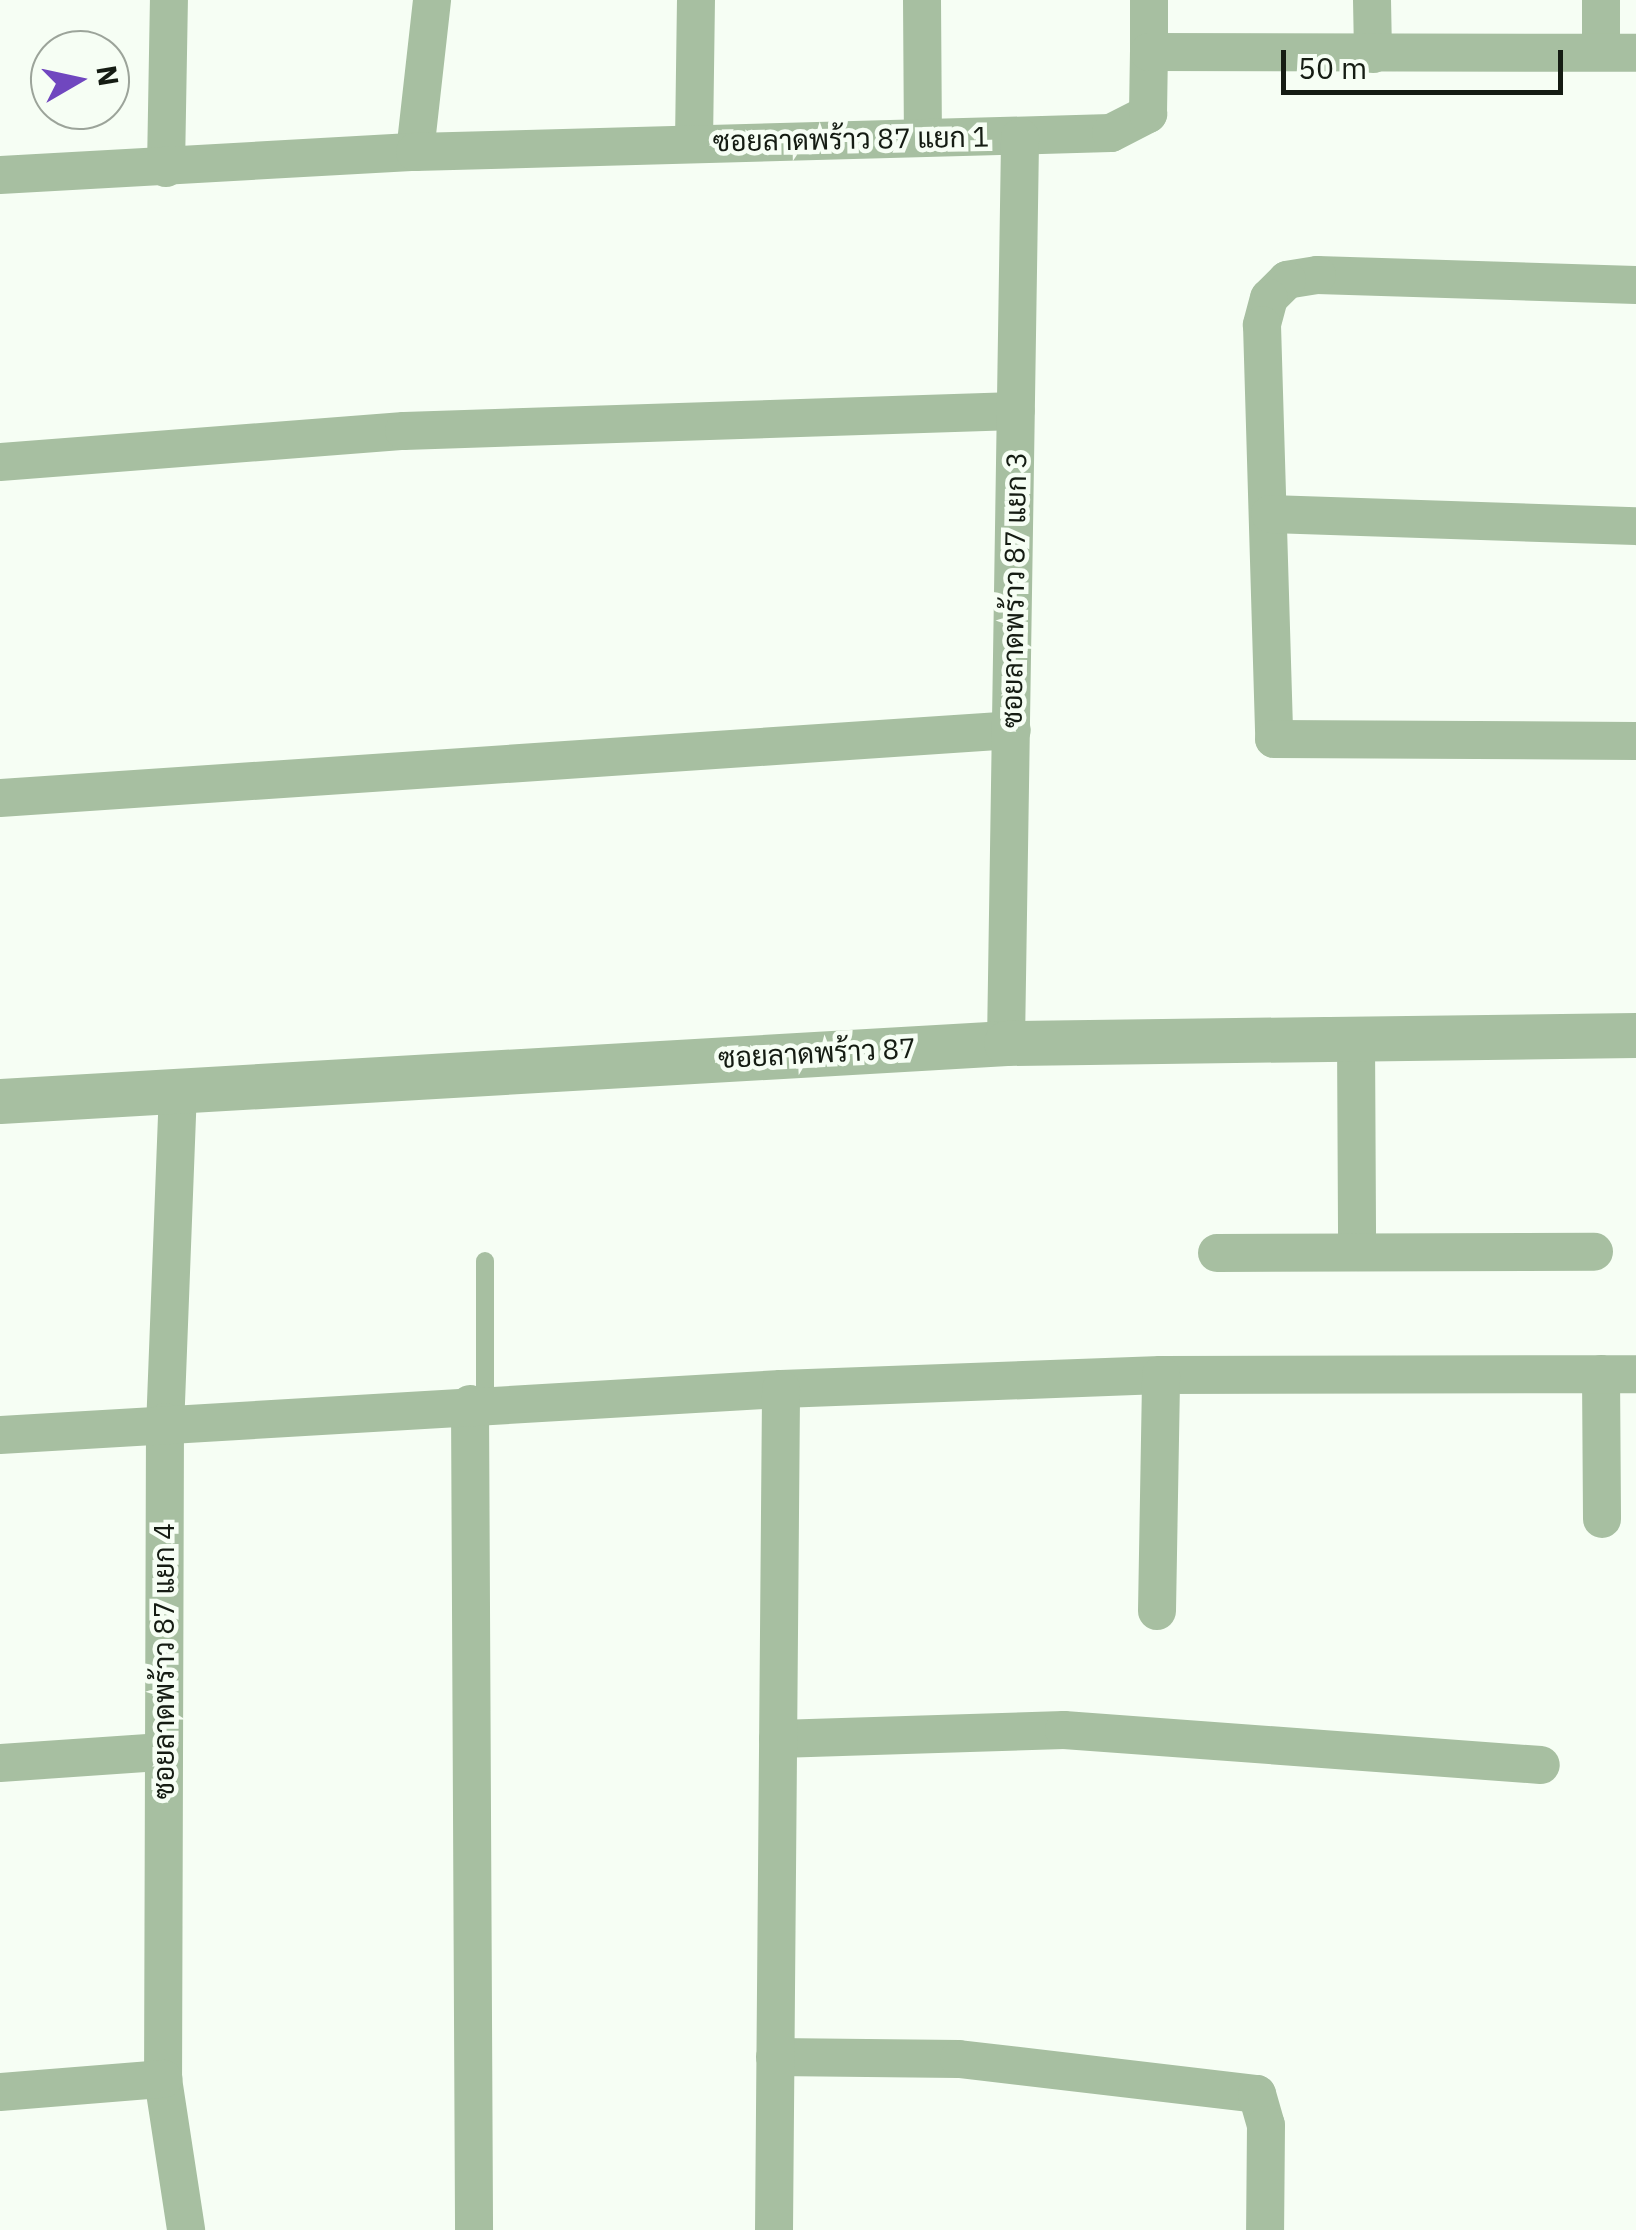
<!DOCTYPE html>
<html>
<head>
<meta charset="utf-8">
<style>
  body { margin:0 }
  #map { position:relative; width:1636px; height:2230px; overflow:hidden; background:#f6fef4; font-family:"IBM Plex Sans",Sarabun,sans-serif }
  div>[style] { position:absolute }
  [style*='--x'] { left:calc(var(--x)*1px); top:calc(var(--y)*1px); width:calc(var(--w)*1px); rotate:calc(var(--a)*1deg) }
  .service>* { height:18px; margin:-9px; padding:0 9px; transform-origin:9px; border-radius:9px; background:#a7bfa1 }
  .minor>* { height:38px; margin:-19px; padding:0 19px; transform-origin:19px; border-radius:19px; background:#a7bfa1 }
  .tertiary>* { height:45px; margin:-22.5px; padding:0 22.5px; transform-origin:22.5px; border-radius:22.5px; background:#a7bfa1 }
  span { translate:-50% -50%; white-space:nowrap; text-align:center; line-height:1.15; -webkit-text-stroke:9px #f6fef4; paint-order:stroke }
  .street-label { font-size:28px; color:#151c13 }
  .north { position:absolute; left:30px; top:30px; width:100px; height:100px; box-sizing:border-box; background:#f6fef4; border:2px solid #9ca49a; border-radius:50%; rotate:81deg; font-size:28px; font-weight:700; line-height:40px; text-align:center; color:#151c13 }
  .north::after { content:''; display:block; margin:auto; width:35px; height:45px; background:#7047bf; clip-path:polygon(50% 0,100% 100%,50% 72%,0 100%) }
  .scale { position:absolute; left:1281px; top:50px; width:282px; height:45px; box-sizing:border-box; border:5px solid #151c13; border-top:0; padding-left:12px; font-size:30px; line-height:35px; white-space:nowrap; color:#151c13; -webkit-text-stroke:8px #f6fef4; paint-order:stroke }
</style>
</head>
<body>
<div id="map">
  <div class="service">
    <i style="--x:485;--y:1261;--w:143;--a:90"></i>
  </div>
  <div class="minor">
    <i style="--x:922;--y:0;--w:138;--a:89.6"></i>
    <i style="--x:1149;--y:0;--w:52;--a:90"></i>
    <i style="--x:1372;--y:0;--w:54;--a:88.9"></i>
    <i style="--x:1601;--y:0;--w:52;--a:90"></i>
    <i style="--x:694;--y:142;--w:142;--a:-89.2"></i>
    <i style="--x:415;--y:152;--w:153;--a:-83.6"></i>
    <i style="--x:166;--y:168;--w:168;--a:-89"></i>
    <i style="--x:0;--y:175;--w:416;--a:-3.2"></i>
    <i style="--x:415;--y:152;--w:696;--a:-1.56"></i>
    <i style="--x:1111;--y:133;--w:42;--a:-27.2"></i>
    <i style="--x:1148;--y:114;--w:62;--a:-89.1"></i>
    <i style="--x:1149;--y:52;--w:487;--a:0.1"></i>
    <i style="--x:1636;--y:285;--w:319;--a:-178.2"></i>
    <i style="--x:1317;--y:275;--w:30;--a:171"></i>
    <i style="--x:1287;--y:280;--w:25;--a:135"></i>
    <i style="--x:1269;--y:298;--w:28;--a:105"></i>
    <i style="--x:1262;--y:325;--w:414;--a:88.3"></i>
    <i style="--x:1274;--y:739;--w:362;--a:0.3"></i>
    <i style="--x:0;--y:462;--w:405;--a:-4.4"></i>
    <i style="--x:404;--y:431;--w:612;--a:-1.87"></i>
    <i style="--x:1270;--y:514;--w:366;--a:1.9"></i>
    <i style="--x:0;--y:798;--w:1014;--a:-3.84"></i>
    <i style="--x:1356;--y:1037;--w:212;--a:89.7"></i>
    <i style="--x:1006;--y:1043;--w:906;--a:-89.11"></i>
    <i style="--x:178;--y:1090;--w:332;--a:92.2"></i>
    <i style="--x:165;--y:1422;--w:657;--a:90.17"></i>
    <i style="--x:163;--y:2079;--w:153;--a:81.3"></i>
    <i style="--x:1217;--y:1253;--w:377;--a:-0.2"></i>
    <i style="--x:1601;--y:1374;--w:145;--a:89.6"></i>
    <i style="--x:470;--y:1404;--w:826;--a:89.72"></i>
    <i style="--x:0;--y:1435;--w:782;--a:-3.37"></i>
    <i style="--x:781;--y:1389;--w:380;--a:-2.1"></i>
    <i style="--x:1161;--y:1375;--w:475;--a:-0.1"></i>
    <i style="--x:1157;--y:1611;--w:236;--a:-89"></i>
    <i style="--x:778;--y:1739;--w:286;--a:-1.8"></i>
    <i style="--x:1064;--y:1730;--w:478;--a:4.2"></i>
    <i style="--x:0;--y:1763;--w:163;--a:-3.9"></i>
    <i style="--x:775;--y:2057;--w:184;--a:0.6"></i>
    <i style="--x:959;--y:2059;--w:300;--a:6.7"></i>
    <i style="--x:1257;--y:2094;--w:32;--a:74"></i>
    <i style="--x:1266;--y:2125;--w:105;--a:90.5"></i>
    <i style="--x:0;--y:2092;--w:164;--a:-4.6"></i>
    <i style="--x:774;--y:2230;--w:841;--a:-89.52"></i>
  </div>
  <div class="tertiary">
    <i style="--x:0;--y:1101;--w:1008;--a:-3.3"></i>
    <i style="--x:1006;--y:1043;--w:630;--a:-0.73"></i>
  </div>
  <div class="street-label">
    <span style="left:851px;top:139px;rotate:-1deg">ซอยลาดพร้าว 87 แยก 1</span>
    <span style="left:1014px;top:590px;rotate:-89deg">ซอยลาดพร้าว 87 แยก 3</span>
    <span style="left:817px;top:1053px;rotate:-3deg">ซอยลาดพร้าว 87</span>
    <span style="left:164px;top:1661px;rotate:-90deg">ซอยลาดพร้าว 87 แยก 4</span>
  </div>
  <div class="north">N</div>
  <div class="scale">50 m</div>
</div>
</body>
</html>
